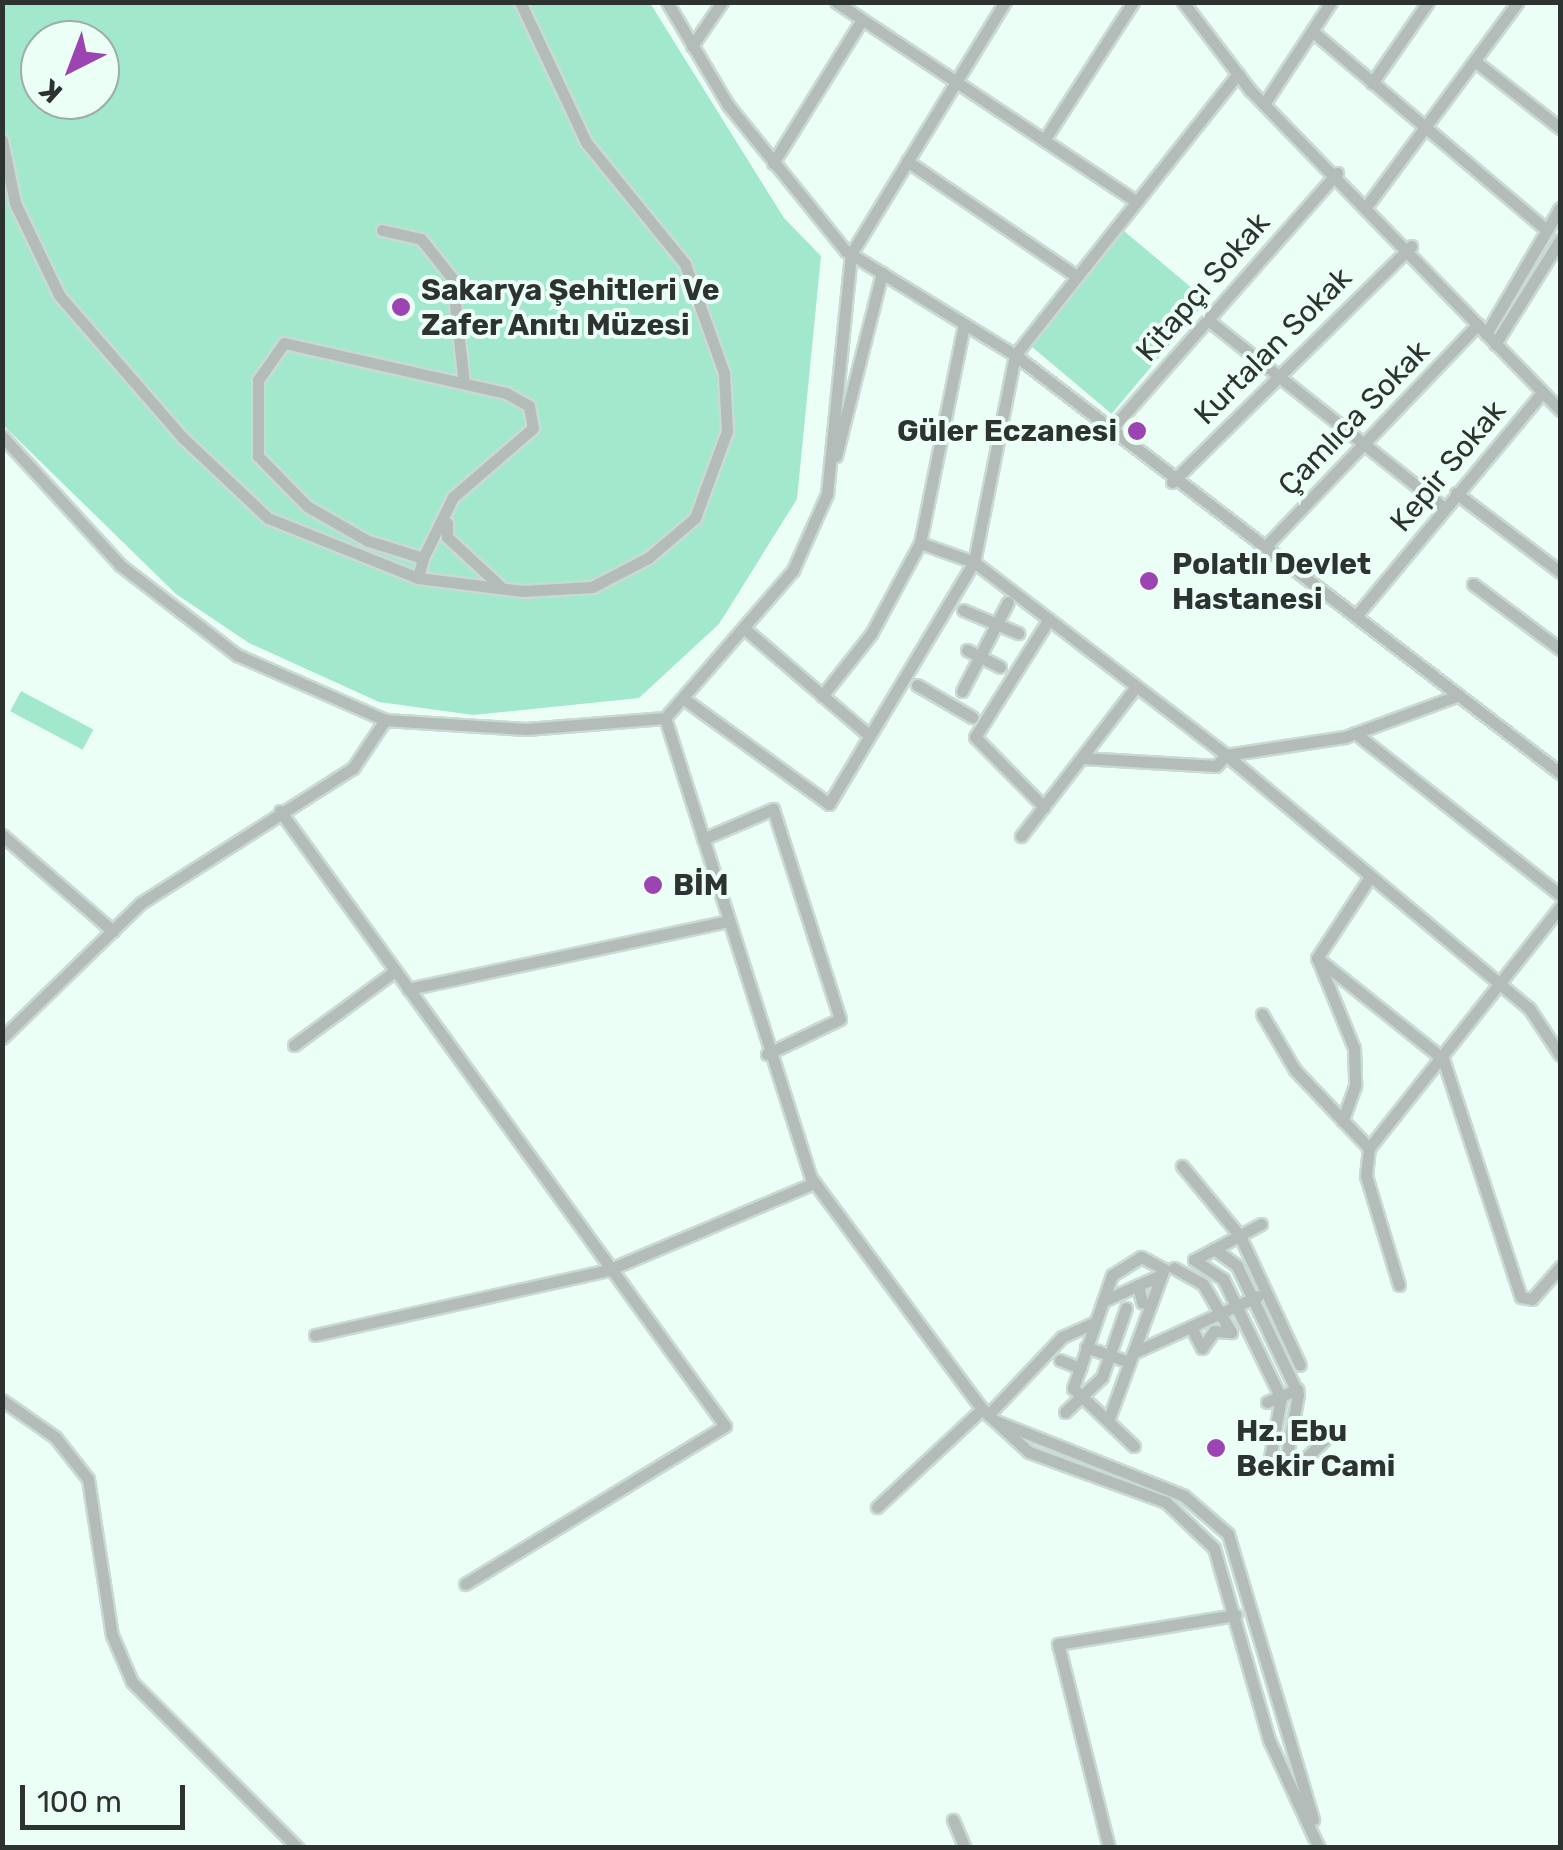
<!DOCTYPE html>
<html>
<head>
<meta charset="utf-8">
<style>
  body { margin:0 }
  #map { position:relative; width:1563px; height:1850px; overflow:hidden; background:#ecfff7; font-family:Rubik,sans-serif }
  div>[style] { position:absolute }
  [style*='--x'] { left:calc(var(--x)*1px); top:calc(var(--y)*1px); width:calc(var(--w)*1px); rotate:calc(var(--a)*1deg) }
  .green>* { inset:0; background:#a1e8cd; transform-origin:0 0 }
  .roads { filter:drop-shadow(2px 0 #c9dad3) drop-shadow(-2px 0 #c9dad3) drop-shadow(0 2px #c9dad3) drop-shadow(0 -2px #c9dad3) }
  .minor>* { height:11px; margin:-5.5px; padding:0 5.5px; transform-origin:5.5px; border-radius:5.5px; background:#b4bcb9 }
  .dots>* { width:28px; height:28px; translate:-50% -50%; box-sizing:border-box; border:5px solid #ecfff7; border-radius:50% }
  span { translate:-50% -50%; white-space:nowrap; text-align:center; line-height:1.15; -webkit-text-stroke:8px #ecfff7; paint-order:stroke }
  .street-label { font-size:30px; color:#2c3330 }
  .poi-label { font-size:30px; color:#2c3330; font-weight:700 }
  .left { translate:0 -50%; text-align:left }
  .right { translate:-100% -50%; text-align:right }
  .frame { position:absolute; inset:0; border:5px solid #2c3330; pointer-events:none }
  .north { position:absolute; left:20px; top:20px; width:100px; height:100px; box-sizing:border-box; background:#ecfff7; border:2px solid #9fada7; border-radius:50%; rotate:222deg; font-size:28px; font-weight:700; line-height:40px; text-align:center; color:#2c3330 }
  .north::after { content:''; display:block; margin:auto; width:35px; height:45px; background:#9c45b2; clip-path:polygon(50% 0,100% 100%,50% 72%,0 100%) }
  .scale { position:absolute; left:20px; top:1785px; width:165px; height:45px; box-sizing:border-box; border:5px solid #2c3330; border-top:0; padding-left:12px; font-size:30px; line-height:35px; white-space:nowrap; color:#2c3330; -webkit-text-stroke:8px #ecfff7; paint-order:stroke }
</style>
</head>
<body>
<div id="map">
  <div class="green">
    <i style="clip-path:polygon(evenodd,3px 3px,650px 3px,784px 218px,821px 256px,797px 499px,719px 624px,639px 698px,473px 715px,379px 702px,249px 643px,176px 594px,3px 425px,3px 3px,40px 40px,100px 40px,100px 100px,40px 100px,40px 40px)"></i>
    <i style="left:1124px;top:231px;width:108px;height:148px;rotate:40deg"></i>
    <i style="left:21px;top:691px;width:82px;height:23px;rotate:28deg"></i>
  </div>
  <div class="roads">
    <div class="minor">
      <i style="--x:667;--y:2;--w:120;--a:59.4"></i>
      <i style="--x:728;--y:105;--w:188;--a:51.1"></i>
      <i style="--x:846;--y:251;--w:198;--a:31.6"></i>
      <i style="--x:1015;--y:355;--w:687;--a:37.49"></i>
      <i style="--x:836;--y:2;--w:359;--a:33.6"></i>
      <i style="--x:1183;--y:2;--w:111;--a:52.7"></i>
      <i style="--x:1250;--y:90;--w:446;--a:45.9"></i>
      <i style="--x:1312;--y:31;--w:308;--a:40.3"></i>
      <i style="--x:692;--y:46;--w:53;--a:-55.7"></i>
      <i style="--x:1476;--y:62;--w:107;--a:38.2"></i>
      <i style="--x:1372;--y:83;--w:98;--a:-55.3"></i>
      <i style="--x:1264;--y:104;--w:122;--a:-56.7"></i>
      <i style="--x:1046;--y:137;--w:161;--a:-57.2"></i>
      <i style="--x:2;--y:140;--w:64;--a:78.3"></i>
      <i style="--x:15;--y:203;--w:102;--a:64.4"></i>
      <i style="--x:59;--y:295;--w:188;--a:49.1"></i>
      <i style="--x:182;--y:437;--w:118;--a:43.3"></i>
      <i style="--x:268;--y:518;--w:162;--a:21.8"></i>
      <i style="--x:418;--y:578;--w:105;--a:7.1"></i>
      <i style="--x:522;--y:591;--w:70;--a:-3.3"></i>
      <i style="--x:592;--y:587;--w:63;--a:-27.4"></i>
      <i style="--x:648;--y:558;--w:62;--a:-40.4"></i>
      <i style="--x:695;--y:518;--w:93;--a:-69.8"></i>
      <i style="--x:727;--y:431;--w:58;--a:-93"></i>
      <i style="--x:724;--y:373;--w:116;--a:-109.7"></i>
      <i style="--x:685;--y:264;--w:157;--a:-129.1"></i>
      <i style="--x:586;--y:142;--w:155;--a:-115.2"></i>
      <i style="--x:907;--y:161;--w:204;--a:34.2"></i>
      <i style="--x:773;--y:163;--w:167;--a:-58.2"></i>
      <i style="--x:1369;--y:203;--w:250;--a:-53.5"></i>
      <i style="--x:382;--y:230;--w:40;--a:13"></i>
      <i style="--x:421;--y:239;--w:50;--a:51.5"></i>
      <i style="--x:452;--y:278;--w:106;--a:83.5"></i>
      <i style="--x:1208;--y:320;--w:302;--a:38.5"></i>
      <i style="--x:1486;--y:334;--w:146;--a:-59.6"></i>
      <i style="--x:1495;--y:344;--w:123;--a:-58"></i>
      <i style="--x:1107;--y:434;--w:348;--a:-48.6"></i>
      <i style="--x:2;--y:436;--w:175;--a:47.5"></i>
      <i style="--x:120;--y:565;--w:148;--a:37.6"></i>
      <i style="--x:237;--y:655;--w:162;--a:23.7"></i>
      <i style="--x:385;--y:720;--w:141;--a:3.7"></i>
      <i style="--x:526;--y:729;--w:139;--a:-4.5"></i>
      <i style="--x:665;--y:718;--w:196;--a:-49.1"></i>
      <i style="--x:793;--y:570;--w:83;--a:-65.9"></i>
      <i style="--x:827;--y:494;--w:241;--a:-84.3"></i>
      <i style="--x:851;--y:254;--w:295;--a:-58.6"></i>
      <i style="--x:836;--y:456;--w:189;--a:-75.9"></i>
      <i style="--x:1172;--y:482;--w:336;--a:-44.6"></i>
      <i style="--x:1456;--y:493;--w:131;--a:37.2"></i>
      <i style="--x:447;--y:523;--w:14;--a:90"></i>
      <i style="--x:447;--y:537;--w:72;--a:42.8"></i>
      <i style="--x:920;--y:543;--w:57;--a:19.4"></i>
      <i style="--x:974;--y:562;--w:317;--a:37.4"></i>
      <i style="--x:1226;--y:755;--w:395;--a:39.9"></i>
      <i style="--x:1529;--y:1008;--w:56;--a:56.6"></i>
      <i style="--x:1265;--y:547;--w:308;--a:-46.3"></i>
      <i style="--x:418;--y:578;--w:21;--a:-76"></i>
      <i style="--x:423;--y:558;--w:58;--a:-162.8"></i>
      <i style="--x:368;--y:541;--w:70;--a:-150.2"></i>
      <i style="--x:307;--y:506;--w:70;--a:-134.4"></i>
      <i style="--x:258;--y:456;--w:76;--a:-90"></i>
      <i style="--x:258;--y:380;--w:45;--a:-54.9"></i>
      <i style="--x:284;--y:343;--w:228;--a:12.7"></i>
      <i style="--x:506;--y:393;--w:26;--a:29"></i>
      <i style="--x:529;--y:406;--w:22;--a:80"></i>
      <i style="--x:533;--y:428;--w:106;--a:139.2"></i>
      <i style="--x:453;--y:497;--w:68;--a:116.2"></i>
      <i style="--x:1473;--y:584;--w:109;--a:36.8"></i>
      <i style="--x:963;--y:610;--w:60;--a:22.7"></i>
      <i style="--x:1356;--y:616;--w:289;--a:-50.2"></i>
      <i style="--x:746;--y:630;--w:157;--a:40.6"></i>
      <i style="--x:967;--y:650;--w:37;--a:27"></i>
      <i style="--x:917;--y:685;--w:64;--a:30.2"></i>
      <i style="--x:962;--y:691;--w:100;--a:-62.7"></i>
      <i style="--x:822;--y:696;--w:79;--a:-51.7"></i>
      <i style="--x:871;--y:634;--w:103;--a:-61.7"></i>
      <i style="--x:920;--y:543;--w:222;--a:-78.6"></i>
      <i style="--x:684;--y:699;--w:179;--a:35.9"></i>
      <i style="--x:829;--y:804;--w:282;--a:-59.1"></i>
      <i style="--x:974;--y:562;--w:211;--a:-78.8"></i>
      <i style="--x:1015;--y:355;--w:359;--a:-51.6"></i>
      <i style="--x:665;--y:718;--w:483;--a:72.4"></i>
      <i style="--x:811;--y:1178;--w:287;--a:53.5"></i>
      <i style="--x:982;--y:1409;--w:64;--a:42.5"></i>
      <i style="--x:1029;--y:1452;--w:146;--a:20.1"></i>
      <i style="--x:1166;--y:1502;--w:66;--a:43.8"></i>
      <i style="--x:1214;--y:1548;--w:200;--a:74"></i>
      <i style="--x:1269;--y:1740;--w:119;--a:65.2"></i>
      <i style="--x:1355;--y:733;--w:261;--a:38.3"></i>
      <i style="--x:1082;--y:758;--w:134;--a:3.4"></i>
      <i style="--x:1216;--y:766;--w:15;--a:-48"></i>
      <i style="--x:1226;--y:755;--w:120;--a:-8.6"></i>
      <i style="--x:1345;--y:737;--w:121;--a:-20.2"></i>
      <i style="--x:1044;--y:807;--w:98;--a:-134.6"></i>
      <i style="--x:975;--y:737;--w:139;--a:-57.9"></i>
      <i style="--x:280;--y:811;--w:759;--a:54.11"></i>
      <i style="--x:725;--y:1426;--w:304;--a:148.7"></i>
      <i style="--x:2;--y:835;--w:147;--a:40.9"></i>
      <i style="--x:1021;--y:836;--w:187;--a:-52.4"></i>
      <i style="--x:703;--y:839;--w:76;--a:-23.2"></i>
      <i style="--x:773;--y:809;--w:220;--a:72.3"></i>
      <i style="--x:840;--y:1019;--w:81;--a:154.4"></i>
      <i style="--x:1370;--y:877;--w:97;--a:123.2"></i>
      <i style="--x:1317;--y:958;--w:161;--a:38.7"></i>
      <i style="--x:1443;--y:1059;--w:250;--a:71.9"></i>
      <i style="--x:1521;--y:1297;--w:11;--a:10"></i>
      <i style="--x:1532;--y:1299;--w:43;--a:-48.8"></i>
      <i style="--x:1318;--y:960;--w:95;--a:67.8"></i>
      <i style="--x:1354;--y:1048;--w:38;--a:88"></i>
      <i style="--x:1355;--y:1086;--w:37;--a:110"></i>
      <i style="--x:408;--y:989;--w:328;--a:-12"></i>
      <i style="--x:1262;--y:1014;--w:65;--a:59.5"></i>
      <i style="--x:1295;--y:1070;--w:108;--a:46.5"></i>
      <i style="--x:2;--y:1038;--w:194;--a:-44.2"></i>
      <i style="--x:141;--y:903;--w:251;--a:-32.5"></i>
      <i style="--x:353;--y:768;--w:58;--a:-56.3"></i>
      <i style="--x:294;--y:1045;--w:125;--a:-36.2"></i>
      <i style="--x:1182;--y:1166;--w:91;--a:50.4"></i>
      <i style="--x:1240;--y:1236;--w:142;--a:65.1"></i>
      <i style="--x:1261;--y:1224;--w:76;--a:151.8"></i>
      <i style="--x:1194;--y:1260;--w:35;--a:33"></i>
      <i style="--x:1223;--y:1279;--w:132;--a:64"></i>
      <i style="--x:1281;--y:1398;--w:66;--a:100.5"></i>
      <i style="--x:1214;--y:1249;--w:29;--a:36"></i>
      <i style="--x:1237;--y:1266;--w:142;--a:64.5"></i>
      <i style="--x:1298;--y:1394;--w:68;--a:100.2"></i>
      <i style="--x:1174;--y:1268;--w:33;--a:29"></i>
      <i style="--x:1203;--y:1284;--w:56;--a:59.7"></i>
      <i style="--x:1231;--y:1332;--w:17;--a:-177"></i>
      <i style="--x:1214;--y:1331;--w:21;--a:125"></i>
      <i style="--x:1202;--y:1348;--w:24;--a:-118"></i>
      <i style="--x:1138;--y:1285;--w:18;--a:77"></i>
      <i style="--x:1399;--y:1285;--w:114;--a:-106.8"></i>
      <i style="--x:1366;--y:1176;--w:28;--a:-84"></i>
      <i style="--x:1369;--y:1148;--w:308;--a:-51.6"></i>
      <i style="--x:1103;--y:1301;--w:64;--a:-24.1"></i>
      <i style="--x:315;--y:1335;--w:300;--a:-12.5"></i>
      <i style="--x:608;--y:1270;--w:224;--a:-22.9"></i>
      <i style="--x:1086;--y:1347;--w:46;--a:19.2"></i>
      <i style="--x:1133;--y:1353;--w:137;--a:-24.5"></i>
      <i style="--x:1060;--y:1360;--w:22;--a:22"></i>
      <i style="--x:2;--y:1400;--w:65;--a:34.9"></i>
      <i style="--x:55;--y:1437;--w:53;--a:51.8"></i>
      <i style="--x:88;--y:1479;--w:158;--a:81.3"></i>
      <i style="--x:112;--y:1635;--w:51;--a:66.9"></i>
      <i style="--x:132;--y:1682;--w:235;--a:45"></i>
      <i style="--x:1267;--y:1402;--w:33;--a:-23"></i>
      <i style="--x:1065;--y:1412;--w:51;--a:-43.4"></i>
      <i style="--x:1102;--y:1377;--w:73;--a:-70.8"></i>
      <i style="--x:988;--y:1415;--w:108;--a:-46.5"></i>
      <i style="--x:1062;--y:1337;--w:37;--a:-24"></i>
      <i style="--x:996;--y:1421;--w:202;--a:21.7"></i>
      <i style="--x:1184;--y:1496;--w:58;--a:40.8"></i>
      <i style="--x:1228;--y:1534;--w:298;--a:73.4"></i>
      <i style="--x:1108;--y:1421;--w:162;--a:-69.8"></i>
      <i style="--x:1164;--y:1269;--w:26;--a:-152"></i>
      <i style="--x:1141;--y:1257;--w:34;--a:148"></i>
      <i style="--x:1112;--y:1275;--w:120;--a:109"></i>
      <i style="--x:1073;--y:1388;--w:84;--a:43.6"></i>
      <i style="--x:1297;--y:1467;--w:47;--a:-45"></i>
      <i style="--x:877;--y:1507;--w:144;--a:-43"></i>
      <i style="--x:953;--y:1820;--w:30;--a:67"></i>
      <i style="--x:1109;--y:1848;--w:210;--a:-104"></i>
      <i style="--x:1058;--y:1644;--w:180;--a:-9.3"></i>
    </div>
  </div>
  <div class="dots">
    <i style="left:401px;top:307px;background:#9c45b2"></i>
    <i style="left:1137px;top:431px;background:#9c45b2"></i>
    <i style="left:1149px;top:581px;background:#9c45b2"></i>
    <i style="left:653px;top:885px;background:#9c45b2"></i>
    <i style="left:1216px;top:1448px;background:#9c45b2"></i>
  </div>
  <div class="street-label">
    <span style="left:1203px;top:287px;rotate:-49deg">Kitapçı Sokak</span>
    <span style="left:1273px;top:346px;rotate:-45deg">Kurtalan Sokak</span>
    <span style="left:1354px;top:418px;rotate:-46deg">Çamlıca Sokak</span>
    <span style="left:1448px;top:466px;rotate:-50deg">Kepir Sokak</span>
  </div>
  <div class="poi-label">
    <span class="left" style="left:421px;top:307px">Sakarya Şehitleri Ve<br>Zafer Anıtı Müzesi</span>
    <span class="right" style="left:1117px;top:431px">Güler Eczanesi</span>
    <span class="left" style="left:1172px;top:581px">Polatlı Devlet<br>Hastanesi</span>
    <span class="left" style="left:673px;top:885px">BİM</span>
    <span class="left" style="left:1236px;top:1448px">Hz. Ebu<br>Bekir Cami</span>
  </div>
  <div class="frame"></div>
  <div class="north">K</div>
  <div class="scale">100 m</div>
</div>
</body>
</html>
